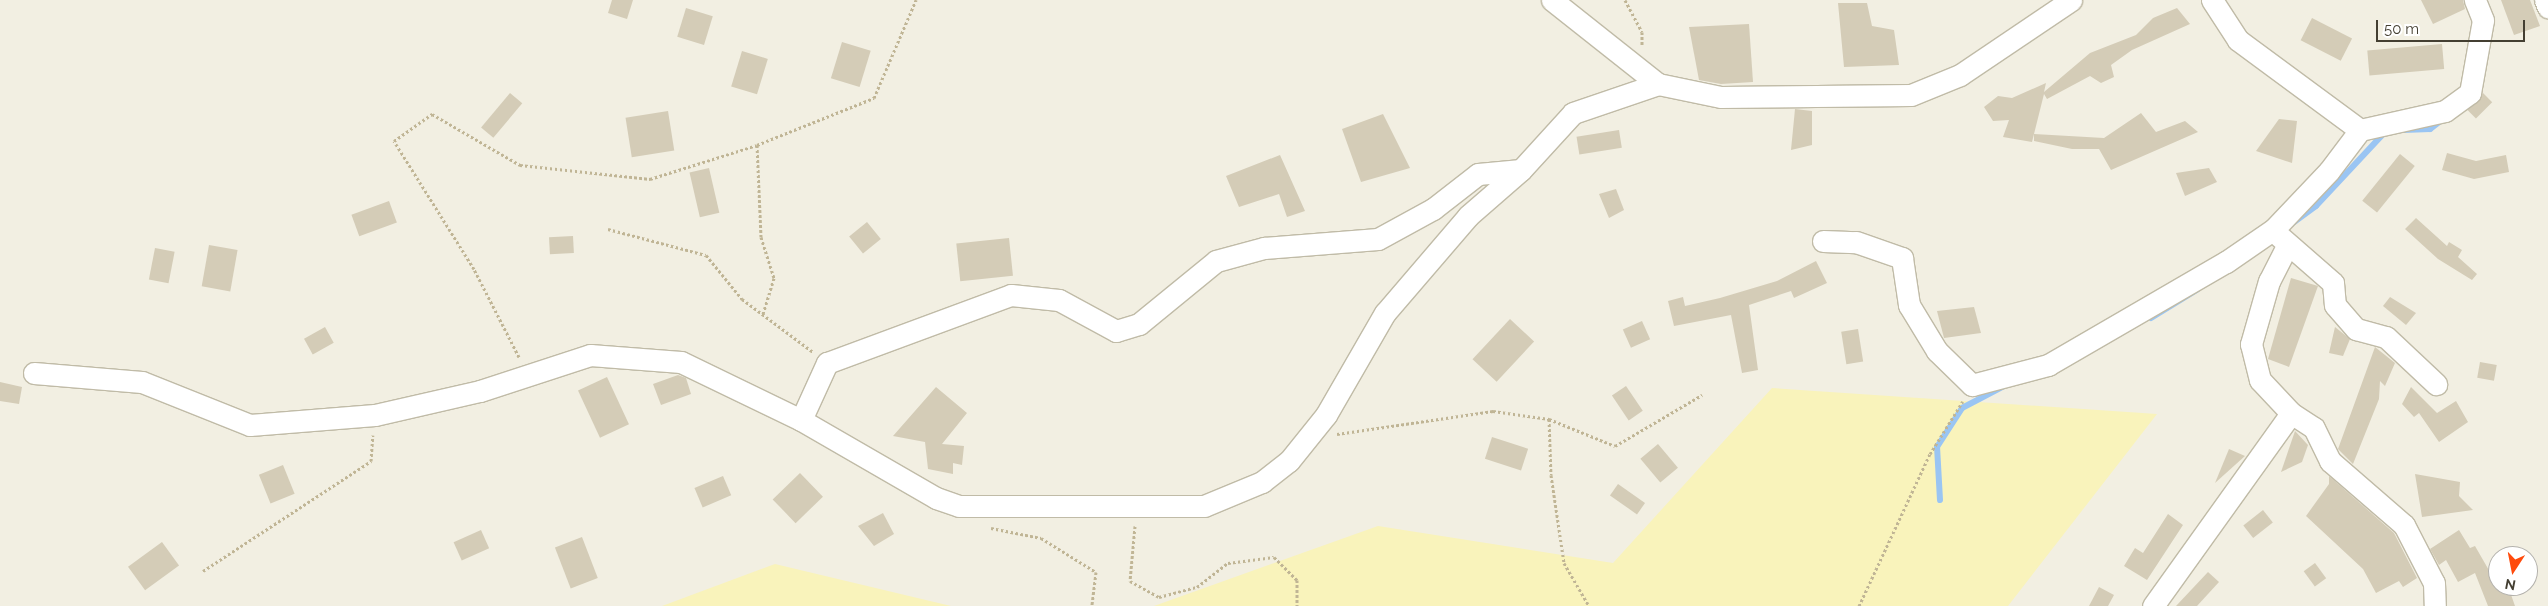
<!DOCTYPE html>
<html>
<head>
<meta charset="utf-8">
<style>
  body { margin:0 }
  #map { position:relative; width:2548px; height:606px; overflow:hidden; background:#f2efe2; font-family:Raleway,sans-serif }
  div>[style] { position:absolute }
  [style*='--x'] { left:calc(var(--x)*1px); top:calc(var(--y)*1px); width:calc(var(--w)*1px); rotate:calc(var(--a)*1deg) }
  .sand>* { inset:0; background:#f9f3bb }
  .stream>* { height:6px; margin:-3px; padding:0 3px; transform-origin:3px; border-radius:3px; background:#9ac5f3 }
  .building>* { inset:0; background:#d4ccb7; transform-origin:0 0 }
  .path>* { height:3px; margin-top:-1.5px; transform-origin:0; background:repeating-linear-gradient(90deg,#c0b595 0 2.5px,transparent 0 5px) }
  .roads { filter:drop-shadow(1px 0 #c0bba7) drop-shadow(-1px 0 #c0bba7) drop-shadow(0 1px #c0bba7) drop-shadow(0 -1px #c0bba7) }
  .minor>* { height:21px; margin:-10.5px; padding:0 10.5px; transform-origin:10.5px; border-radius:10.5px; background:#fff }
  span { translate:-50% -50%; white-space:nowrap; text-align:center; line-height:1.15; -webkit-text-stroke:5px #fff; paint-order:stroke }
  .north { position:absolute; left:2488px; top:546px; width:50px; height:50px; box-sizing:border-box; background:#fff; border:1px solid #b4b2ad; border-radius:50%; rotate:191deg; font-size:14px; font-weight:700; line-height:20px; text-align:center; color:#443f32 }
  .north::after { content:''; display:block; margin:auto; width:18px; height:22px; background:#ff4b0c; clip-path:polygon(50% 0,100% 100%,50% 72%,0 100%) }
  .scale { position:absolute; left:2376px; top:20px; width:149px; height:22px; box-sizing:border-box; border:2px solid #443f32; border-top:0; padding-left:6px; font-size:15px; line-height:18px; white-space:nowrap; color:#443f32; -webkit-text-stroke:4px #fff; paint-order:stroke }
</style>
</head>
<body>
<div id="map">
  <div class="sand">
    <i style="clip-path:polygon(1772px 388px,2157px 414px,2008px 606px,1154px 606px,1378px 526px,1613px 563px)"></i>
    <i style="clip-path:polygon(775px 564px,951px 606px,662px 606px)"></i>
  </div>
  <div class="stream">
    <i style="--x:2403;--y:130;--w:27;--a:-2"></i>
    <i style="--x:2430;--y:129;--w:15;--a:-37"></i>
    <i style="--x:2290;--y:225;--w:32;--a:-36"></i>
    <i style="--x:2316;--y:206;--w:103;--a:-47"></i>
    <i style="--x:2151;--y:318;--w:55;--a:-31.7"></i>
    <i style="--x:1940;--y:500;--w:53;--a:-93.2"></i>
    <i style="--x:1937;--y:447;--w:46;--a:-57.3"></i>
    <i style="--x:1962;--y:408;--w:50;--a:-27.6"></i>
  </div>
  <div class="building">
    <i style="clip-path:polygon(612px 0,633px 0,627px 19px,608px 13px)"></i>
    <i style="clip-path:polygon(2421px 0,2463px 0,2465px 9px,2433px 24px)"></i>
    <i style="clip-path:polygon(2501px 0,2530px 0,2540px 26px,2514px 35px)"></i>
    <i style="clip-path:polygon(1838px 3px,1867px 3px,1872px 26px,1894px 30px,1899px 65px,1844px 67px)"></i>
    <i style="left:686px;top:8px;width:28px;height:30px;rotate:17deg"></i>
    <i style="clip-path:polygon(2177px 8px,2190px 24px,2132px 50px,2111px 65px,2114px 77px,2101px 83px,2090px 76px,2047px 99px,2044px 94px,2032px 142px,2003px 137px,2009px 120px,1993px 121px,1984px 107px,1998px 96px,2012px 98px,2046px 83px,2044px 92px,2090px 53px,2136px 35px,2153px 18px)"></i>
    <i style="left:2312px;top:18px;width:45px;height:25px;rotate:27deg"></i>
    <i style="clip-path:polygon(1749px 24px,1753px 82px,1721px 84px,1699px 80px,1689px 27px)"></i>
    <i style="left:842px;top:42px;width:30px;height:38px;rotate:17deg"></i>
    <i style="left:2442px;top:44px;width:25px;height:75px;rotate:85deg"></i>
    <i style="left:742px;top:51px;width:27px;height:37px;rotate:17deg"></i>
    <i style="left:510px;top:93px;width:16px;height:45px;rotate:40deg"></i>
    <i style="left:2483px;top:93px;width:13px;height:23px;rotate:45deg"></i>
    <i style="clip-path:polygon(1795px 109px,1812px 111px,1812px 145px,1791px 150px)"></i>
    <i style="left:668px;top:111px;width:40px;height:43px;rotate:81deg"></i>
    <i style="clip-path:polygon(2141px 113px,2156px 132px,2185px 121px,2198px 132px,2111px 170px,2099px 149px,2072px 149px,2034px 141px,2034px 134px,2104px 138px)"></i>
    <i style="clip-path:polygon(1383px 114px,1410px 168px,1361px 182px,1342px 129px)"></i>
    <i style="clip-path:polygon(2279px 119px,2297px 121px,2292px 163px,2256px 151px)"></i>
    <i style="left:1619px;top:130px;width:18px;height:43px;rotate:81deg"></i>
    <i style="clip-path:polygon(2447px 153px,2476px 161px,2506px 155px,2509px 172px,2474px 179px,2442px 170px)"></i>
    <i style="left:2400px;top:154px;width:19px;height:60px;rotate:39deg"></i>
    <i style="clip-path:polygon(1280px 155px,1305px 211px,1287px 217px,1279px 194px,1239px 207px,1226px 176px)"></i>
    <i style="left:709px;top:168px;width:46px;height:20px;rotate:77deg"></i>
    <i style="clip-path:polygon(2209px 168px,2217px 182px,2185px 196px,2176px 173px)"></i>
    <i style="clip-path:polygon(1616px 189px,1624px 210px,1609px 218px,1599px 194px)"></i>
    <i style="left:389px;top:201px;width:23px;height:40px;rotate:70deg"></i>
    <i style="clip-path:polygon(2416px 218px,2447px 246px,2449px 242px,2462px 250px,2458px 257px,2477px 274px,2472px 280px,2438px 259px,2405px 229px)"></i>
    <i style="left:867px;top:222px;width:22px;height:23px;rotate:51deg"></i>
    <i style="left:573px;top:236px;width:17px;height:24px;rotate:87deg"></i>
    <i style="left:1009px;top:238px;width:38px;height:53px;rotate:84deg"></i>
    <i style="left:209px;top:245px;width:29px;height:42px;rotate:10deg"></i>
    <i style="left:155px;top:248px;width:20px;height:32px;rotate:11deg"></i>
    <i style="clip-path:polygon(1816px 261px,1827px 283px,1794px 298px,1791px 291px,1749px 305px,1758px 370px,1742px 373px,1731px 315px,1674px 326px,1668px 301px,1683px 297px,1685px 306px,1720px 298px,1777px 281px)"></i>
    <i style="clip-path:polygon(2291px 278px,2318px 286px,2289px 367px,2268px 359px)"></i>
    <i style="clip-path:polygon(2390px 297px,2416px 313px,2406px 325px,2383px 306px)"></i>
    <i style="clip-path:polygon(1974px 307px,1981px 333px,1944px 338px,1937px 311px)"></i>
    <i style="left:1510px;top:319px;width:33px;height:55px;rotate:43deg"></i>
    <i style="left:1642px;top:321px;width:20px;height:21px;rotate:66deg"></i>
    <i style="left:325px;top:327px;width:18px;height:24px;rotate:61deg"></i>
    <i style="clip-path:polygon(2335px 327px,2350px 339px,2343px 356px,2329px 353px)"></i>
    <i style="left:1858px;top:329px;width:33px;height:17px;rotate:81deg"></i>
    <i style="clip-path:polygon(2375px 347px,2395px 363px,2385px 386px,2380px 381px,2379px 399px,2353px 464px,2338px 449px)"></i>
    <i style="left:2480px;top:362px;width:17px;height:16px;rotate:10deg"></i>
    <i style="clip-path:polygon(678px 375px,686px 378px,691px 394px,661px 405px,653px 384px)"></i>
    <i style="left:607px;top:377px;width:52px;height:32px;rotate:65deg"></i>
    <i style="clip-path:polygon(0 382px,22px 387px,19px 404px,0 401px)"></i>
    <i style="left:1626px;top:386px;width:30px;height:17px;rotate:56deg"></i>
    <i style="clip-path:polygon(936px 387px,967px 413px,942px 444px,964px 446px,962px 465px,953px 463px,953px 474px,928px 469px,925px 442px,893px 436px)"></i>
    <i style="clip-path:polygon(2411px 387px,2437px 413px,2456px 401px,2468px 422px,2439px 442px,2419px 413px,2414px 417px,2402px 404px)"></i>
    <i style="clip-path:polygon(2295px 431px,2308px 445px,2302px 462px,2281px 472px)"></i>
    <i style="left:1492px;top:437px;width:38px;height:23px;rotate:18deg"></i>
    <i style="left:1658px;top:444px;width:31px;height:23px;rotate:50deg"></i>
    <i style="clip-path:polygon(2229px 449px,2245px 456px,2215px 483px)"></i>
    <i style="left:283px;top:465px;width:31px;height:26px;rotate:68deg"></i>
    <i style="left:800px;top:473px;width:33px;height:38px;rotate:46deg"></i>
    <i style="clip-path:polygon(2415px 474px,2460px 482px,2459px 496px,2473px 510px,2422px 517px)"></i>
    <i style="left:723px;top:476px;width:21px;height:31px;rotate:67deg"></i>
    <i style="clip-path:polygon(2329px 476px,2394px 533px,2417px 578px,2403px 587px,2399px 581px,2376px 593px,2363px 569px,2306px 516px,2329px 484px)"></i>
    <i style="left:1618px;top:484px;width:33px;height:14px;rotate:35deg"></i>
    <i style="left:2263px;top:510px;width:16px;height:25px;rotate:52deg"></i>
    <i style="clip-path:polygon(883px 513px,894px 534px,874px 546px,858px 526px)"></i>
    <i style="clip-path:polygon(2168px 514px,2183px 525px,2147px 580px,2124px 566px,2135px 548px,2143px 553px)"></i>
    <i style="left:481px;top:530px;width:20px;height:30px;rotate:66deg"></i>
    <i style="clip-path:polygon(2459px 530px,2470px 548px,2475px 546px,2498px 586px,2508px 586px,2515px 606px,2488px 606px,2475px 573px,2458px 582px,2446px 560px,2439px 565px,2430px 549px)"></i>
    <i style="left:582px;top:537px;width:44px;height:29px;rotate:69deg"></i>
    <i style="left:162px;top:542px;width:29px;height:42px;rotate:54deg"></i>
    <i style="left:2315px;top:563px;width:19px;height:14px;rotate:54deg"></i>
    <i style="clip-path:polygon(2208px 572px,2219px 582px,2197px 606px,2176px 606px)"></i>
    <i style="clip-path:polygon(2099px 587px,2114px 595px,2108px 606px,2089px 606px)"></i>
  </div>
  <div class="path">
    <i style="--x:1625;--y:0;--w:36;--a:62"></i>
    <i style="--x:1642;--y:32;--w:14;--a:90"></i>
    <i style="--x:757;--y:145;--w:92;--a:87.5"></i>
    <i style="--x:761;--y:237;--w:43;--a:72.4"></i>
    <i style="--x:774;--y:278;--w:39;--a:107"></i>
    <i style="--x:608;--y:229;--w:101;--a:14.9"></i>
    <i style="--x:706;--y:255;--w:57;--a:50.7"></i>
    <i style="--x:742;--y:299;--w:89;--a:36.7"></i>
    <i style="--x:519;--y:357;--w:99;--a:-117.1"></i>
    <i style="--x:474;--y:269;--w:151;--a:-122"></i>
    <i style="--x:394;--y:141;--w:47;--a:-35.4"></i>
    <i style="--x:432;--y:114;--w:102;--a:30.1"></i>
    <i style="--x:520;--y:165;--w:131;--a:6.1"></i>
    <i style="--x:650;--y:179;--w:112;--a:-17.6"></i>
    <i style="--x:757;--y:145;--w:126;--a:-21.9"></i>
    <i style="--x:874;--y:98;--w:107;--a:-66.8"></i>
    <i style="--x:1549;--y:419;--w:56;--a:88"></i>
    <i style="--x:1551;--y:475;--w:89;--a:81.6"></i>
    <i style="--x:1564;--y:563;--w:50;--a:59.8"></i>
    <i style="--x:1337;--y:434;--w:158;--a:-8.4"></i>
    <i style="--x:1493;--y:411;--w:57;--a:8.1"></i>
    <i style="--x:1549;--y:419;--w:71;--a:22.2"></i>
    <i style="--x:1615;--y:446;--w:101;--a:-30.4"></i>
    <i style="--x:1135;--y:526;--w:55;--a:95.2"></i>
    <i style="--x:1130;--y:581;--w:33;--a:29"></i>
    <i style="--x:1159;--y:597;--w:39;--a:-15"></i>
    <i style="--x:1197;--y:587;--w:39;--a:-38"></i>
    <i style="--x:1228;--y:563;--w:46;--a:-7.4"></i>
    <i style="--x:1274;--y:557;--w:33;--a:45"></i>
    <i style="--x:1297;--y:580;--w:26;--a:90"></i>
    <i style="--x:991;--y:528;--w:51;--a:11.3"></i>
    <i style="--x:1041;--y:538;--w:65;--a:31.7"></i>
    <i style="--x:1096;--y:572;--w:34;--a:97"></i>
    <i style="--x:203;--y:571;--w:201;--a:-33.2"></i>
    <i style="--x:371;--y:461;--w:26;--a:-86"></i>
    <i style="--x:1859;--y:606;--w:168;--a:-65"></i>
    <i style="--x:1930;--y:454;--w:62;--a:-58.1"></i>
  </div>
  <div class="roads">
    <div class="minor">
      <i style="--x:1552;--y:0;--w:135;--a:38.4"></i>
      <i style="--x:2545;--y:0;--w:8;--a:67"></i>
      <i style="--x:2360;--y:130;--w:87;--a:-12.6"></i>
      <i style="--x:2445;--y:111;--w:31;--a:-36"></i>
      <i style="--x:2470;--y:93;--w:74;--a:-79.9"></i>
      <i style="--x:2483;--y:20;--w:22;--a:-112"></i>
      <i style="--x:2278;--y:235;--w:73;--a:41.1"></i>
      <i style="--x:2333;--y:283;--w:22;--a:85"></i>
      <i style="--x:2335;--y:305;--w:32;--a:49"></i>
      <i style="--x:2356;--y:329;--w:31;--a:15"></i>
      <i style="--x:2386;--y:337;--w:69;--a:43.2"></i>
      <i style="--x:1823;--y:241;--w:33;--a:2"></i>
      <i style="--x:1856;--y:242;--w:49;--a:19.2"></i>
      <i style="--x:1902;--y:258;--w:48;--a:81.5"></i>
      <i style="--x:1909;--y:305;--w:54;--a:58.7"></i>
      <i style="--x:1937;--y:351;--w:49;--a:44.2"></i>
      <i style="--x:1972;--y:385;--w:79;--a:-14.7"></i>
      <i style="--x:2048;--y:365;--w:206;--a:-30.1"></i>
      <i style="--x:2226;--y:262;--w:58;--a:-34.5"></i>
      <i style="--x:2274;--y:229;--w:80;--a:-46.5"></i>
      <i style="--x:2329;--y:171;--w:51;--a:-52.9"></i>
      <i style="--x:2360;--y:130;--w:152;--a:-143.6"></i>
      <i style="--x:2238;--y:40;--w:48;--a:-123"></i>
      <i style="--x:2287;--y:246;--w:39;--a:117"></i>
      <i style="--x:2269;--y:281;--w:66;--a:105.9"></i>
      <i style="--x:2251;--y:344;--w:37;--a:76"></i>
      <i style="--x:2260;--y:380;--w:45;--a:46.8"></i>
      <i style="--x:2291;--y:413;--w:27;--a:33"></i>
      <i style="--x:2314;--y:428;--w:37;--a:64"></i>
      <i style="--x:2330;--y:461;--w:98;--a:40.9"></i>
      <i style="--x:2404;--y:525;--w:65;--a:62.7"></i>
      <i style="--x:2434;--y:583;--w:23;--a:88"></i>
      <i style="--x:34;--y:373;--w:108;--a:4.8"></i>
      <i style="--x:142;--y:382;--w:116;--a:21.7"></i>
      <i style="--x:250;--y:425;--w:125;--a:-4.6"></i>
      <i style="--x:375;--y:415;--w:108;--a:-12.9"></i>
      <i style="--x:480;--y:391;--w:116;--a:-18.1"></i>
      <i style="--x:590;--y:355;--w:91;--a:4.4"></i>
      <i style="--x:681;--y:362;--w:133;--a:25.8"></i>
      <i style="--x:801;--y:420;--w:156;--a:30"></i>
      <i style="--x:936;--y:498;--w:24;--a:19"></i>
      <i style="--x:959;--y:506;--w:245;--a:0"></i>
      <i style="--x:1204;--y:506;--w:63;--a:-22.5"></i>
      <i style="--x:1262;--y:482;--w:34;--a:-38"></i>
      <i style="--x:1289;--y:461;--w:59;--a:-51.2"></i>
      <i style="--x:1326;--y:415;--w:118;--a:-60"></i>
      <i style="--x:1385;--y:313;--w:128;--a:-49.4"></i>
      <i style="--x:1468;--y:216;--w:70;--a:-41"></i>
      <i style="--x:1521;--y:170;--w:77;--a:-47.6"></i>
      <i style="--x:1573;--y:113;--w:90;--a:-18.8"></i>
      <i style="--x:1658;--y:84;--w:64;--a:11.7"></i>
      <i style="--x:1721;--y:97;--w:190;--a:-0.6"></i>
      <i style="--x:1911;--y:95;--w:53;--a:-22.2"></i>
      <i style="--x:1960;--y:75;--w:134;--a:-34"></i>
      <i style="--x:801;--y:420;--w:63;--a:-65.5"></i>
      <i style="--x:827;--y:363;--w:196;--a:-20.3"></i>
      <i style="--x:1011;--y:295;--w:48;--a:5.9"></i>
      <i style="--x:1059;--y:300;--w:65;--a:28.5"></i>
      <i style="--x:1116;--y:331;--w:24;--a:-17"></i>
      <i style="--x:1139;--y:324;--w:99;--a:-39.3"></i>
      <i style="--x:1216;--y:261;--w:50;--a:-15.2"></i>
      <i style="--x:1264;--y:248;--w:114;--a:-4.5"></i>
      <i style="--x:1378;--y:239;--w:63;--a:-28.6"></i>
      <i style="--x:1433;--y:209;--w:57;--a:-37.9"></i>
      <i style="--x:1478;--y:174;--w:43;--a:-5.3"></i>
      <i style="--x:2153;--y:606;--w:237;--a:-54.4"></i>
    </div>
  </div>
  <div class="north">N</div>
  <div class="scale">50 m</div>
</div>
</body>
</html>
